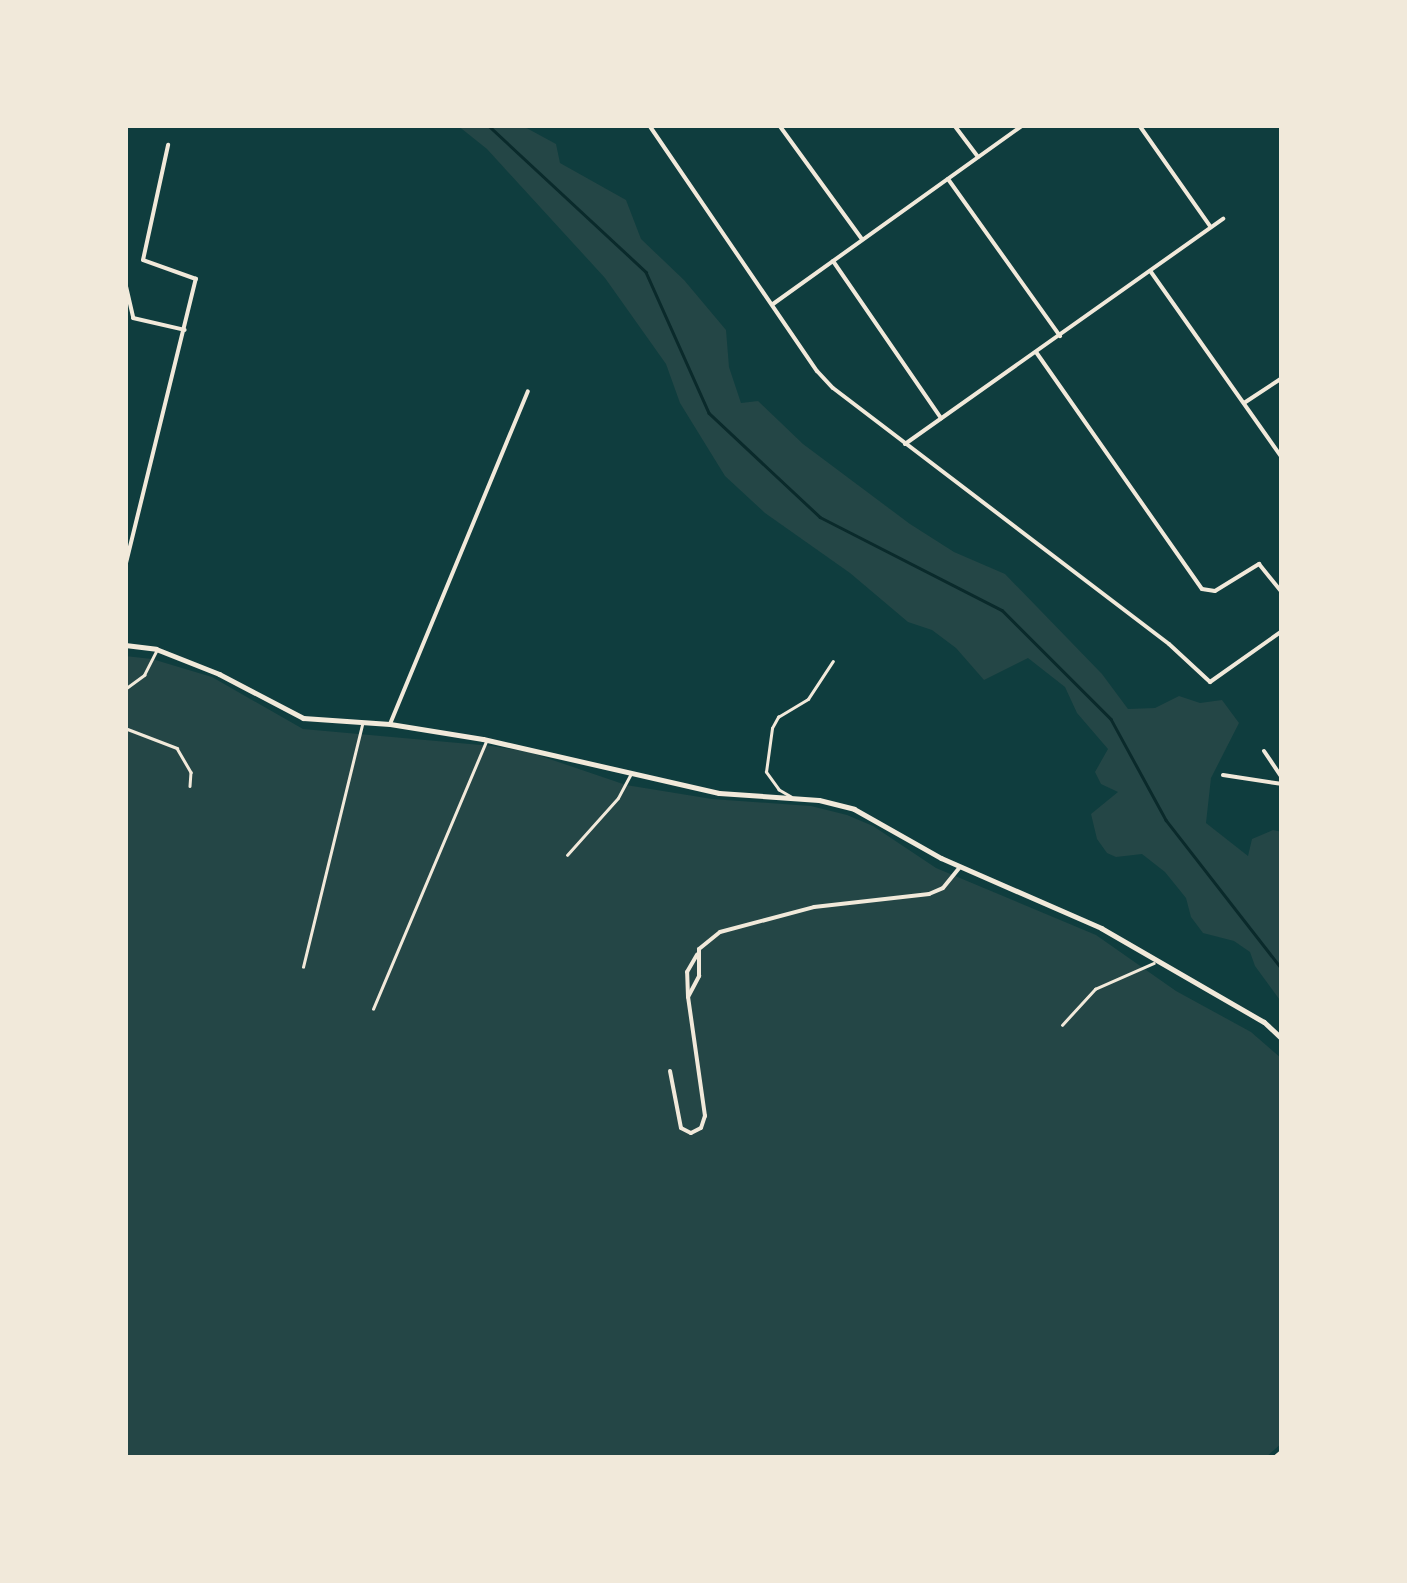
<!DOCTYPE html>
<html>
<head>
<meta charset="utf-8">
<style>
  body { margin:0 }
  #map { position:relative; width:1407px; height:1583px; overflow:hidden; background:#0f3d3e; font-family:"Golos Text",sans-serif }
  div>[style] { position:absolute }
  [style*='--x'] { left:calc(var(--x)*1px); top:calc(var(--y)*1px); width:calc(var(--w)*1px); rotate:calc(var(--a)*1deg) }
  .green>* { inset:0; background:#244646 }
  .stream>* { height:2.5px; margin:-1.25px; padding:0 1.25px; transform-origin:1.25px; border-radius:1.25px; background:#0a2a2b }
  .service>* { height:2.5px; margin:-1.25px; padding:0 1.25px; transform-origin:1.25px; border-radius:1.25px; background:#f1e9da }
  .minor>* { height:4px; margin:-2px; padding:0 2px; transform-origin:2px; border-radius:2px; background:#f1e9da }
  .tertiary>* { height:5px; margin:-2.5px; padding:0 2.5px; transform-origin:2.5px; border-radius:2.5px; background:#f1e9da }
  span { translate:-50% -50%; white-space:nowrap; text-align:center; line-height:1.15; -webkit-text-stroke:8px #f1e9da; paint-order:stroke }
  .frame { position:absolute; inset:0; border:128px solid #f1e9da; pointer-events:none }
</style>
</head>
<body>
<div id="map">
  <div class="green">
    <i style="clip-path:polygon(457px 125px,521px 125px,556px 144px,560px 163px,626px 200px,641px 239px,684px 280px,726px 330px,729px 367px,741px 403px,758px 401px,803px 444px,910px 524px,954px 552px,1005px 574px,1102px 674px,1128px 709px,1155px 708px,1179px 696px,1200px 703px,1222px 700px,1239px 723px,1211px 778px,1206px 823px,1248px 856px,1252px 839px,1273px 830px,1282px 832px,1282px 1003px,1255px 966px,1250px 952px,1234px 941px,1203px 933px,1191px 917px,1186px 898px,1165px 872px,1142px 854px,1116px 857px,1107px 853px,1097px 839px,1091px 814px,1118px 792px,1101px 784px,1095px 772px,1108px 749px,1077px 713px,1065px 687px,1028px 658px,984px 680px,956px 648px,932px 630px,908px 622px,850px 573px,765px 513px,725px 476px,680px 403px,666px 364px,605px 278px,487px 149px)"></i>
    <i style="clip-path:polygon(125px 656px,152px 659px,212px 677px,303px 729px,492px 746px,529px 752px,626px 785px,712px 799px,811px 806px,847px 815px,873px 826px,936px 868px,1096px 935px,1176px 991px,1251px 1032px,1282px 1059px,1282px 1443px,1265px 1458px,125px 1458px)"></i>
  </div>
  <div class="stream">
    <i style="--x:488;--y:125;--w:216;--a:42.9"></i>
    <i style="--x:646;--y:272;--w:154;--a:65.9"></i>
    <i style="--x:709;--y:413;--w:152;--a:43.1"></i>
    <i style="--x:820;--y:517;--w:204;--a:27.1"></i>
    <i style="--x:1002;--y:610;--w:154;--a:45"></i>
    <i style="--x:1111;--y:719;--w:115;--a:61.4"></i>
    <i style="--x:1166;--y:820;--w:189;--a:52.1"></i>
  </div>
  <div class="service">
    <i style="--x:125;--y:689;--w:24;--a:-36"></i>
    <i style="--x:144;--y:675;--w:27;--a:-63"></i>
    <i style="--x:125;--y:728;--w:56;--a:21"></i>
    <i style="--x:177;--y:748;--w:28;--a:60"></i>
    <i style="--x:191;--y:772;--w:14;--a:94"></i>
    <i style="--x:791;--y:797;--w:14;--a:-150"></i>
    <i style="--x:779;--y:790;--w:22;--a:-126"></i>
    <i style="--x:766;--y:772;--w:44;--a:-82.2"></i>
    <i style="--x:772;--y:728;--w:13;--a:-61"></i>
    <i style="--x:778;--y:717;--w:35;--a:-31"></i>
    <i style="--x:808;--y:699;--w:45;--a:-56.7"></i>
    <i style="--x:567;--y:855;--w:76;--a:-48.2"></i>
    <i style="--x:618;--y:798;--w:26;--a:-62"></i>
    <i style="--x:303;--y:967;--w:249;--a:-76.3"></i>
    <i style="--x:373;--y:1009;--w:291;--a:-67.1"></i>
    <i style="--x:1062;--y:1025;--w:49;--a:-47.5"></i>
    <i style="--x:1095;--y:989;--w:64;--a:-23.8"></i>
  </div>
  <div class="minor">
    <i style="--x:649;--y:125;--w:298;--a:55.7"></i>
    <i style="--x:817;--y:371;--w:23;--a:47"></i>
    <i style="--x:833;--y:388;--w:422;--a:37.3"></i>
    <i style="--x:1169;--y:644;--w:56;--a:42.8"></i>
    <i style="--x:1210;--y:682;--w:88;--a:-35.3"></i>
    <i style="--x:779;--y:125;--w:140;--a:54"></i>
    <i style="--x:954;--y:125;--w:40;--a:53"></i>
    <i style="--x:1139;--y:125;--w:123;--a:54.9"></i>
    <i style="--x:948;--y:179;--w:193;--a:54.5"></i>
    <i style="--x:833;--y:261;--w:191;--a:55.5"></i>
    <i style="--x:1151;--y:272;--w:228;--a:54.8"></i>
    <i style="--x:125;--y:282;--w:37;--a:77"></i>
    <i style="--x:133;--y:318;--w:53;--a:13"></i>
    <i style="--x:773;--y:304;--w:307;--a:-35.6"></i>
    <i style="--x:1036;--y:352;--w:289;--a:55"></i>
    <i style="--x:1202;--y:589;--w:13;--a:9"></i>
    <i style="--x:1215;--y:591;--w:52;--a:-31.5"></i>
    <i style="--x:1259;--y:564;--w:36;--a:51"></i>
    <i style="--x:1244;--y:403;--w:45;--a:-33.3"></i>
    <i style="--x:905;--y:444;--w:390;--a:-35.3"></i>
    <i style="--x:125;--y:567;--w:297;--a:-76.2"></i>
    <i style="--x:196;--y:279;--w:56;--a:-160.3"></i>
    <i style="--x:143;--y:260;--w:118;--a:-77.7"></i>
    <i style="--x:390;--y:724;--w:360;--a:-67.5"></i>
    <i style="--x:1264;--y:751;--w:32;--a:56"></i>
    <i style="--x:1223;--y:775;--w:60;--a:8.7"></i>
    <i style="--x:688;--y:997;--w:25;--a:-92"></i>
    <i style="--x:687;--y:972;--w:20;--a:-60"></i>
    <i style="--x:670;--y:1071;--w:58;--a:79.1"></i>
    <i style="--x:681;--y:1128;--w:11;--a:27"></i>
    <i style="--x:691;--y:1133;--w:11;--a:-27"></i>
    <i style="--x:701;--y:1128;--w:13;--a:-72"></i>
    <i style="--x:705;--y:1116;--w:120;--a:-98.1"></i>
    <i style="--x:688;--y:997;--w:24;--a:-62"></i>
    <i style="--x:699;--y:976;--w:27;--a:-90"></i>
    <i style="--x:699;--y:949;--w:27;--a:-39"></i>
    <i style="--x:720;--y:932;--w:97;--a:-14.9"></i>
    <i style="--x:814;--y:907;--w:116;--a:-6.4"></i>
    <i style="--x:929;--y:894;--w:15;--a:-23"></i>
    <i style="--x:943;--y:888;--w:27;--a:-51"></i>
  </div>
  <div class="tertiary">
    <i style="--x:125;--y:645;--w:31;--a:7"></i>
    <i style="--x:156;--y:649;--w:68;--a:21.6"></i>
    <i style="--x:219;--y:674;--w:95;--a:27.6"></i>
    <i style="--x:303;--y:718;--w:87;--a:3.9"></i>
    <i style="--x:390;--y:724;--w:94;--a:9.2"></i>
    <i style="--x:483;--y:739;--w:242;--a:12.9"></i>
    <i style="--x:719;--y:793;--w:100;--a:4"></i>
    <i style="--x:819;--y:800;--w:36;--a:14"></i>
    <i style="--x:854;--y:809;--w:100;--a:29.4"></i>
    <i style="--x:941;--y:858;--w:175;--a:23.6"></i>
    <i style="--x:1101;--y:928;--w:188;--a:30"></i>
    <i style="--x:1264;--y:1022;--w:25;--a:43"></i>
    <i style="--x:1274;--y:1458;--w:11;--a:-41"></i>
  </div>
  <div class="frame"></div>
</div>
</body>
</html>
